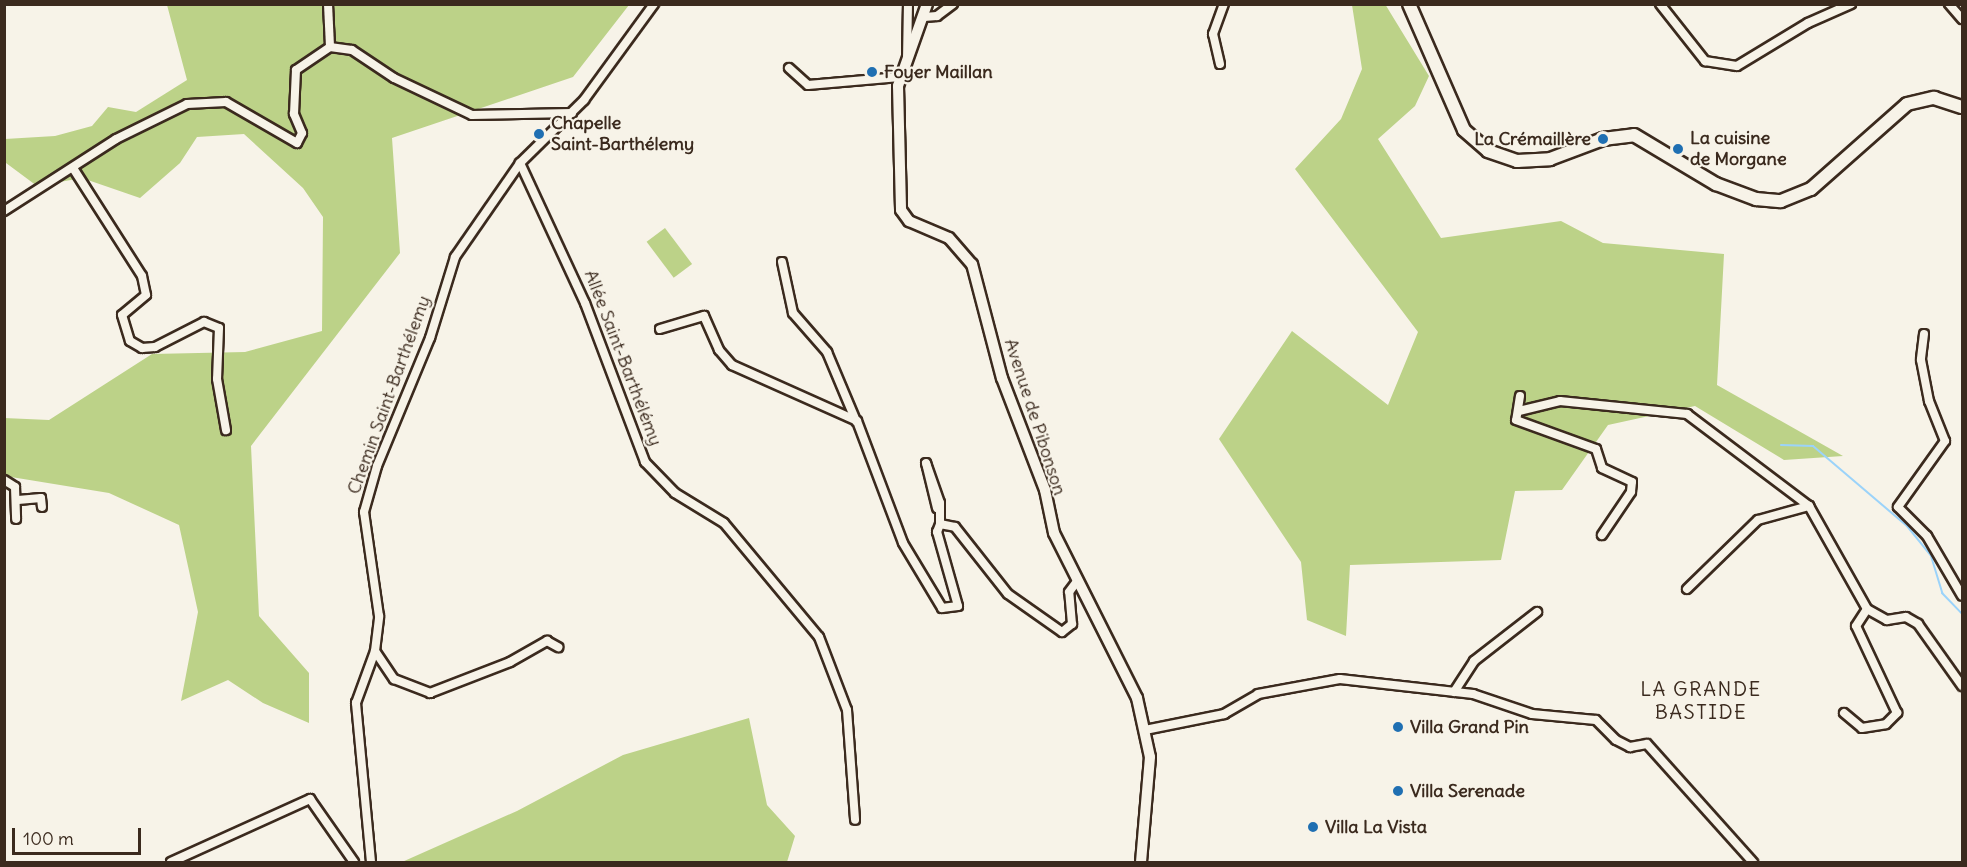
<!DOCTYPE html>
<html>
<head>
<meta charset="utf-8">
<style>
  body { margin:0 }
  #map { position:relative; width:1967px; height:867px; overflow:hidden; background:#f7f3e8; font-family:Delius,sans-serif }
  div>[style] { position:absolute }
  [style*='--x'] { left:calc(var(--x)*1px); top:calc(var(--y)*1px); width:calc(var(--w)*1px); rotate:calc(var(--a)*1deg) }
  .green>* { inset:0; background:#bcd288; transform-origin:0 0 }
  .stream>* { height:2px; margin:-1px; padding:0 1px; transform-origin:1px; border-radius:1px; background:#9bd3fa }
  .roads { filter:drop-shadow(2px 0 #3b2a1e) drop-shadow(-2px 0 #3b2a1e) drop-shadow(0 2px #3b2a1e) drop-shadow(0 -2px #3b2a1e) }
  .minor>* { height:8px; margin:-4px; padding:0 4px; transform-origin:4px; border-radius:4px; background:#f7f3e8 }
  .tertiary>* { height:10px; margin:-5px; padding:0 5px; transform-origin:5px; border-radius:5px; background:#f7f3e8 }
  .secondary>* { height:12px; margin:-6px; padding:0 6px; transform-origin:6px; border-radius:6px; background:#f7f3e8 }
  .dots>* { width:16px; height:16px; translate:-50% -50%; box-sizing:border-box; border:3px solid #f7f3e8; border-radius:50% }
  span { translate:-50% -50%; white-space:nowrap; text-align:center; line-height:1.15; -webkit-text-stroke:4.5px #f7f3e8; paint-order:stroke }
  .poi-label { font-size:18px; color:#3b2a1e; font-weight:700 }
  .left { translate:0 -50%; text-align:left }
  .right { translate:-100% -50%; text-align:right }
  .street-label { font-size:18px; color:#3b2a1e }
  .neighbourhood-label { font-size:20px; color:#3b2a1e; letter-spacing:1.5px }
  .frame { position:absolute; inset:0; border:6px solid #3b2a1e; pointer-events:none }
  .scale { position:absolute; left:12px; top:828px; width:129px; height:27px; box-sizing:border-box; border:3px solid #3b2a1e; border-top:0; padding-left:8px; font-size:18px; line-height:21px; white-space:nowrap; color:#3b2a1e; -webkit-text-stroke:4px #f7f3e8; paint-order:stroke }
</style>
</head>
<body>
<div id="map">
  <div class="green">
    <i style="clip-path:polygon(1385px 4px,1429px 76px,1415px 106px,1378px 139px,1441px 238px,1561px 221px,1603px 243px,1724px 254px,1717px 385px,1843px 456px,1784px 460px,1695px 406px,1608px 425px,1562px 490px,1515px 491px,1501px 560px,1350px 565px,1346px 636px,1307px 620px,1301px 562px,1219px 439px,1292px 331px,1388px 405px,1418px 332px,1295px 169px,1341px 119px,1362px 69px,1352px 5px)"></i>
    <i style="clip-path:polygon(167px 5px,629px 5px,573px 77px,392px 138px,400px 253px,251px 446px,259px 616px,309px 673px,309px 723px,263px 703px,228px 680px,181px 701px,198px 612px,179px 525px,109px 493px,5px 476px,4px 418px,49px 420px,152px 354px,245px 352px,322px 331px,323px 217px,303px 188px,244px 134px,197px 137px,180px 163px,140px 198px,82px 178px,37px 186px,6px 163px,5px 139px,55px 136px,92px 126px,108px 107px,136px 112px,187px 80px)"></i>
    <i style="left:665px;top:228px;width:45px;height:23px;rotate:53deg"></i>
    <i style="clip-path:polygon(749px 718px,767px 805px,795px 836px,787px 862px,402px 862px,517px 811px,623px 755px)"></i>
  </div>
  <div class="stream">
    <i style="--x:1781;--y:445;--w:32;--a:2"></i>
    <i style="--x:1813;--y:446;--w:123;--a:40.4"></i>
    <i style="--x:1907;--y:526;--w:38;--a:51"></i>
    <i style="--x:1931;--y:556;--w:39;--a:73"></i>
    <i style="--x:1942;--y:593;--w:29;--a:46"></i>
  </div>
  <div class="roads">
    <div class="minor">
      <i style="--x:328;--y:4;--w:43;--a:87.3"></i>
      <i style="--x:1660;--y:4;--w:73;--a:51.7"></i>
      <i style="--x:1705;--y:61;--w:32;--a:9"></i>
      <i style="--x:1737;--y:66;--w:83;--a:-31.2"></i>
      <i style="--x:1808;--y:23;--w:47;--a:-23.8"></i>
      <i style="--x:1949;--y:4;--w:20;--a:49"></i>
      <i style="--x:924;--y:17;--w:13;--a:-4"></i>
      <i style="--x:937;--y:16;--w:20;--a:-37"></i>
      <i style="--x:907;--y:60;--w:56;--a:-89"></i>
      <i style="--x:1220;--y:64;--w:31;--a:-103"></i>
      <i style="--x:1213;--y:34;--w:32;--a:-70"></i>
      <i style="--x:789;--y:68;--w:25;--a:42"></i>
      <i style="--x:808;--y:85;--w:92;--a:-5"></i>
      <i style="--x:520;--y:163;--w:154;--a:65.1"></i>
      <i style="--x:585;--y:303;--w:170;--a:69.3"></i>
      <i style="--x:645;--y:462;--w:43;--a:45.9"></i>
      <i style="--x:675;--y:493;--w:57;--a:31.5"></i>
      <i style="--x:724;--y:523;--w:148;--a:50.2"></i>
      <i style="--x:819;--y:637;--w:78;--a:69"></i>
      <i style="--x:847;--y:710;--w:110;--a:85.8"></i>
      <i style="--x:73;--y:168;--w:128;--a:57.4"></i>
      <i style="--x:142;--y:276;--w:19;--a:78"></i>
      <i style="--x:146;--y:295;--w:31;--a:140"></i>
      <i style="--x:122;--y:315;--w:27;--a:73"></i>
      <i style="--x:130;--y:341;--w:14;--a:30"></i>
      <i style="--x:142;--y:348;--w:13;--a:-4"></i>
      <i style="--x:155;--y:347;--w:55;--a:-27"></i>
      <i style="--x:204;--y:322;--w:16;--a:22"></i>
      <i style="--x:219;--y:328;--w:51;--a:92.2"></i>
      <i style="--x:217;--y:379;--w:52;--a:80"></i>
      <i style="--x:4;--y:211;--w:133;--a:-32.7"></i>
      <i style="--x:116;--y:139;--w:79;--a:-26.2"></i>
      <i style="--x:187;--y:104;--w:39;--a:-3"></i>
      <i style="--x:226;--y:102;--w:82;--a:30"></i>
      <i style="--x:297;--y:143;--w:11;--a:-63"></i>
      <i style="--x:302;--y:133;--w:21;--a:-113"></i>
      <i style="--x:294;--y:114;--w:44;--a:-87.4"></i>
      <i style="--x:296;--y:70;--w:41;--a:-34.1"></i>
      <i style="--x:330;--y:47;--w:22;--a:8"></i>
      <i style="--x:352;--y:50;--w:50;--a:33.7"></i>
      <i style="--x:394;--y:78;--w:86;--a:25.4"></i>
      <i style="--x:472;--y:115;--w:100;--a:-1.1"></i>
      <i style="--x:782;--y:262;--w:52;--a:77.8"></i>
      <i style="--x:793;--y:313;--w:52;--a:48.9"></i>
      <i style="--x:827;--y:352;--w:75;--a:67.2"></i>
      <i style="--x:660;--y:329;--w:46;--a:-16.5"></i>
      <i style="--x:704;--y:316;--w:37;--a:66"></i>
      <i style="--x:719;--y:350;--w:20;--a:49"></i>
      <i style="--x:732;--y:365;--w:137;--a:24.1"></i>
      <i style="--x:857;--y:421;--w:130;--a:69.3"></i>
      <i style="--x:903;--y:543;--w:76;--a:59"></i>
      <i style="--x:942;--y:608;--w:16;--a:-7"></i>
      <i style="--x:958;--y:606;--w:77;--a:-105.8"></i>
      <i style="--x:937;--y:532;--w:9;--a:-69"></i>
      <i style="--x:940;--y:524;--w:15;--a:11"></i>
      <i style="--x:955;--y:527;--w:85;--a:51.7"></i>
      <i style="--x:1008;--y:594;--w:66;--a:35.1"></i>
      <i style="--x:1062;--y:632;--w:13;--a:-39"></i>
      <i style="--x:1072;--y:624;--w:32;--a:-95"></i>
      <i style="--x:1069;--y:592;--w:15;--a:-53"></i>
      <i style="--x:1924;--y:334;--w:26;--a:97"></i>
      <i style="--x:1921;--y:360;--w:42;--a:79"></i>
      <i style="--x:1929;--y:401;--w:43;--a:68.2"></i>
      <i style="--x:1945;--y:441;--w:81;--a:125.5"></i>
      <i style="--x:1898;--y:507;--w:41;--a:45"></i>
      <i style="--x:1927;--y:536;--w:69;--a:59.7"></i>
      <i style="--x:1520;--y:396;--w:24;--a:99"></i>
      <i style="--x:1516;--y:420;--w:85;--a:19.9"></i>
      <i style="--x:1596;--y:449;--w:20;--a:72"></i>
      <i style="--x:1602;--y:468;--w:33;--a:25"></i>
      <i style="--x:1632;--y:482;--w:10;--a:96"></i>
      <i style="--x:1631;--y:492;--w:52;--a:124"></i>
      <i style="--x:1519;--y:411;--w:42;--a:-13.7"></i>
      <i style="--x:1560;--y:401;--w:128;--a:5.8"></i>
      <i style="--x:1687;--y:414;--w:153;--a:37"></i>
      <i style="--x:4;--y:480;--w:13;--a:32"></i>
      <i style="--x:15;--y:487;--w:32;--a:88"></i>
      <i style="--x:18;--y:500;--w:23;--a:-5"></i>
      <i style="--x:41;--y:498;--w:9;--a:84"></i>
      <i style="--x:937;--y:508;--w:46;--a:-103.7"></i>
      <i style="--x:926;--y:463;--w:42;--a:70.7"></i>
      <i style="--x:940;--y:503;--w:21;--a:90"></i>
      <i style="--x:1687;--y:589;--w:99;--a:-44.2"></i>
      <i style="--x:1758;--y:520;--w:53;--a:-15.4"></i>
      <i style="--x:1809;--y:506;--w:118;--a:60.6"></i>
      <i style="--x:1867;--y:609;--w:23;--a:29"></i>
      <i style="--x:1887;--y:620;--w:19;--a:-9"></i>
      <i style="--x:1906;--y:617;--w:14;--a:30"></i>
      <i style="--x:1918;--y:624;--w:76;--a:54.6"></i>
      <i style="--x:375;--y:651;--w:34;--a:56"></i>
      <i style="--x:394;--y:679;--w:39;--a:21"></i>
      <i style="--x:430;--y:693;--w:86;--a:-21.2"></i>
      <i style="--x:510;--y:662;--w:43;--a:-29.6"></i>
      <i style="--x:547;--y:641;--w:13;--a:29"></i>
      <i style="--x:1454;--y:692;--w:37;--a:-57"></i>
      <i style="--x:1474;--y:661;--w:80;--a:-37.9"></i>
      <i style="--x:1844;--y:713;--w:23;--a:40"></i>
      <i style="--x:1862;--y:728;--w:24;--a:-9"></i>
      <i style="--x:1886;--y:724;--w:16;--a:-45"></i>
      <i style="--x:1897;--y:713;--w:96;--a:-115.2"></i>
      <i style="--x:1856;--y:626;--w:20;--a:-57"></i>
      <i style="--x:1145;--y:730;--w:81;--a:-11.4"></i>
      <i style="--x:1224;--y:714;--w:39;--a:-30"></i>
      <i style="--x:1258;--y:694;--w:83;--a:-10.4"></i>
      <i style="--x:1340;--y:679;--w:134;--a:6.4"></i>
      <i style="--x:1473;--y:694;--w:62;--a:18.7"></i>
      <i style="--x:1532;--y:714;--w:64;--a:5.4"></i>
      <i style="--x:1596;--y:720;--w:28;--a:45"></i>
      <i style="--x:1616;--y:740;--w:16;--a:27"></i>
      <i style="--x:1630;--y:747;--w:17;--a:-10"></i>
      <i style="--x:1647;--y:744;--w:159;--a:48.1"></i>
      <i style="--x:171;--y:862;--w:153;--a:-24.4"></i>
      <i style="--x:310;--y:799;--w:77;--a:55.1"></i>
      <i style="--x:371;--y:862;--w:160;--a:-95.4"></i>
      <i style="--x:356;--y:703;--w:55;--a:-69.9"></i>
      <i style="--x:375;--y:651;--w:35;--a:-83"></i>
      <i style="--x:379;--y:616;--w:105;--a:-98.2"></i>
      <i style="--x:364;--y:512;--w:48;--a:-74.2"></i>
      <i style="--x:377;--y:466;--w:139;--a:-67.5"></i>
      <i style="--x:430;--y:338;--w:85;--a:-72.8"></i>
      <i style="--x:455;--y:257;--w:114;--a:-55.3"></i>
      <i style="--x:520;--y:163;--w:90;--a:-44.5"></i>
      <i style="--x:584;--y:100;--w:119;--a:-53.9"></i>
    </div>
    <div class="tertiary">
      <i style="--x:927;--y:4;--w:87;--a:109.5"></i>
      <i style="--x:898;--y:86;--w:124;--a:88.6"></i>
      <i style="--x:901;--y:210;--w:14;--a:54"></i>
      <i style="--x:909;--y:221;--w:43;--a:23"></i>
      <i style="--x:949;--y:238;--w:35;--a:49"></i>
      <i style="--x:972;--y:264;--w:118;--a:75.3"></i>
      <i style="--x:1002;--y:378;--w:120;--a:69"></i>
      <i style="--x:1045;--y:490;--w:44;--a:78.2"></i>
      <i style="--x:1054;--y:533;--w:185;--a:63.3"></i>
      <i style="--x:1137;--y:698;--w:60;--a:77.6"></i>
      <i style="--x:1150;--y:757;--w:105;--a:94.9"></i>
    </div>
    <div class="secondary">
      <i style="--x:1409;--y:4;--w:137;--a:66.4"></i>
      <i style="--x:1464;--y:130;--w:32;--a:41"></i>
      <i style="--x:1488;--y:151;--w:31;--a:19"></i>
      <i style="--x:1517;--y:161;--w:33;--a:-3"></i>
      <i style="--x:1550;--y:159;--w:57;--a:-20.7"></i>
      <i style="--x:1603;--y:139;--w:31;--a:-7"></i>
      <i style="--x:1634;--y:135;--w:96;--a:30.9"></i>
      <i style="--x:1716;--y:184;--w:43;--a:20.6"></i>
      <i style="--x:1756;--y:199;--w:25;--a:5"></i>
      <i style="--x:1781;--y:201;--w:32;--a:-22"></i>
      <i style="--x:1811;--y:189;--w:128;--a:-41.5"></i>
      <i style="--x:1907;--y:104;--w:28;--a:-13"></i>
      <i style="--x:1934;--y:98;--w:29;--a:18"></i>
    </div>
  </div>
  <div class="dots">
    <i style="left:872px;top:72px;background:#1f6fb2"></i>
    <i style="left:539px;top:134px;background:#1f6fb2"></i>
    <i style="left:1603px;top:139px;background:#1f6fb2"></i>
    <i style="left:1678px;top:149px;background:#1f6fb2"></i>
    <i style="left:1398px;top:727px;background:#1f6fb2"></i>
    <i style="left:1398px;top:791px;background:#1f6fb2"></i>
    <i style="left:1313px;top:827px;background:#1f6fb2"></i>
  </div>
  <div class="poi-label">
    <span class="left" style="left:884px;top:72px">Foyer Maillan</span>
    <span class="left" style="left:551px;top:134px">Chapelle<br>Saint-Barthélemy</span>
    <span class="right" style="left:1591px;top:139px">La Crémaillère</span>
    <span class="left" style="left:1690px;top:149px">La cuisine<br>de Morgane</span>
    <span class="left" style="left:1410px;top:727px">Villa Grand Pin</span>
    <span class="left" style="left:1410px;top:791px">Villa Serenade</span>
    <span class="left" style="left:1325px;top:827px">Villa La Vista</span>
  </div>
  <div class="street-label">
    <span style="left:623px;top:358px;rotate:69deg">Allée Saint-Barthélémy</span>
    <span style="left:389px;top:395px;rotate:-70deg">Chemin Saint-Barthélemy</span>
    <span style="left:1035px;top:417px;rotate:72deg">Avenue de Pibonson</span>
  </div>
  <div class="neighbourhood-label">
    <span style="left:1701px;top:700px">LA GRANDE<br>BASTIDE</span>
  </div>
  <div class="frame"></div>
  <div class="scale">100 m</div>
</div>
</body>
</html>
